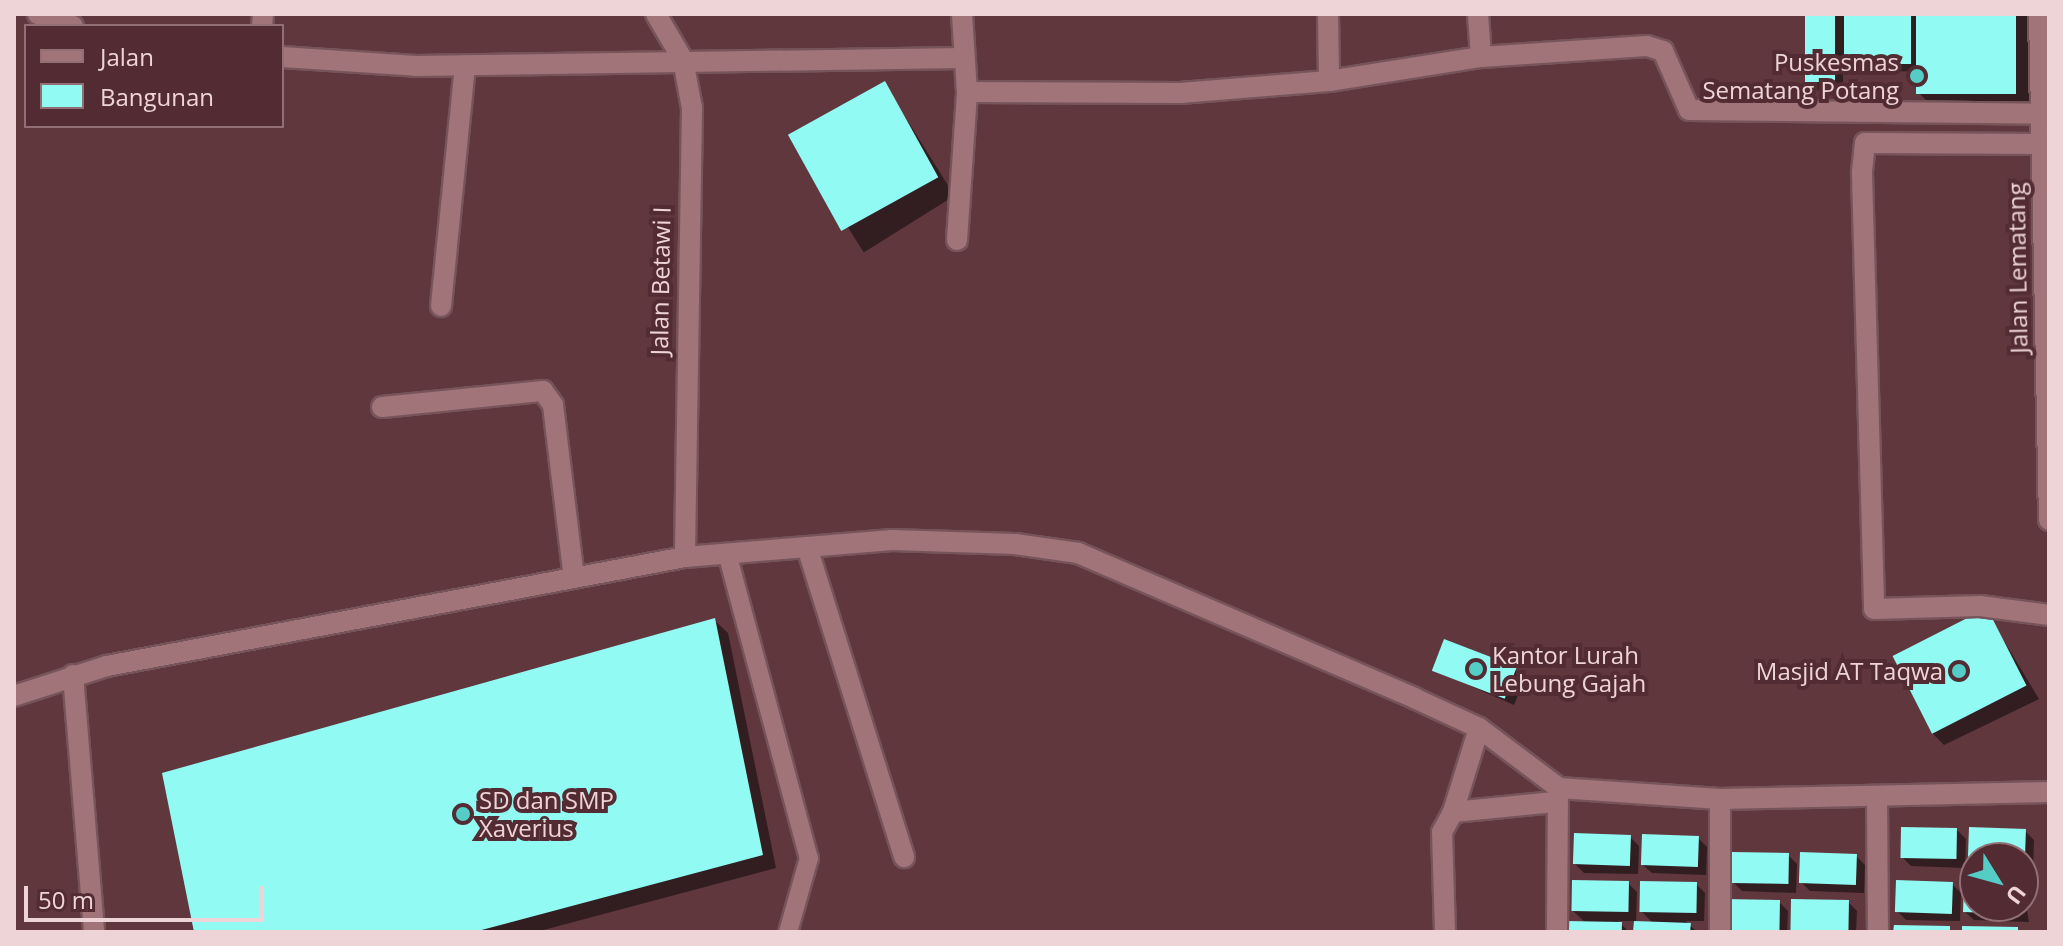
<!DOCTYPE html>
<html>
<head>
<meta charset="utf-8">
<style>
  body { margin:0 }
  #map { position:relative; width:2063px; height:946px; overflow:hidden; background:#5f373d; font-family:"Open Sans",sans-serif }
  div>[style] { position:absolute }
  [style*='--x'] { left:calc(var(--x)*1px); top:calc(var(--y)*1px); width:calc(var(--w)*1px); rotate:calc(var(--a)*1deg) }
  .shadow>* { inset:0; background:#0007; transform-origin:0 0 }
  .building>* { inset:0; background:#91faf3; transform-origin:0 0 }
  .roads { filter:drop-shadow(2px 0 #76545a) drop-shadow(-2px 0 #76545a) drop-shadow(0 2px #76545a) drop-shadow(0 -2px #76545a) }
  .service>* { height:18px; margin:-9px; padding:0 9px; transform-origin:9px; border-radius:9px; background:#a1747a }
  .minor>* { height:20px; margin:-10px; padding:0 10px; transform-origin:10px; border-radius:10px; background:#a1747a }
  .tertiary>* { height:20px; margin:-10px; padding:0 10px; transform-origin:10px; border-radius:10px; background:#a1747a }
  .dots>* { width:22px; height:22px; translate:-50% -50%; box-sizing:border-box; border:4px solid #532c33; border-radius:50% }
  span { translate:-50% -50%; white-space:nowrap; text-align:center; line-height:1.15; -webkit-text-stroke:8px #532c33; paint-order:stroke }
  .poi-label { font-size:24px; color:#eed4d7 }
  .right { translate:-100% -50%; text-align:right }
  .left { translate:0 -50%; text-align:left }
  .street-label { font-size:24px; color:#eed4d7 }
  .frame { position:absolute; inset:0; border:16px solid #eed4d7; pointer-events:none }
  .legend { position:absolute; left:24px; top:24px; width:260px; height:104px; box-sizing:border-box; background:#532c33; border:2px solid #916f75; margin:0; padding:10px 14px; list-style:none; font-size:24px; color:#eed4d7 }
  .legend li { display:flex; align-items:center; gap:16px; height:40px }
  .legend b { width:40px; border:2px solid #916f75 }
  .north { position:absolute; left:1959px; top:842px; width:80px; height:80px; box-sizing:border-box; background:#532c33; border:2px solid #916f75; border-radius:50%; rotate:127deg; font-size:22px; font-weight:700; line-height:32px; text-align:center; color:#eed4d7 }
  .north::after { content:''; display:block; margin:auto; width:28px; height:36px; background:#54cdc7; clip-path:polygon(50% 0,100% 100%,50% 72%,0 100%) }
  .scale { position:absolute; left:24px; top:886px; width:240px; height:36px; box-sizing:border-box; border:4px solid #eed4d7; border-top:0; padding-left:10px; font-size:24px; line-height:28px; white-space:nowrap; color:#eed4d7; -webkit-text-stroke:6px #532c33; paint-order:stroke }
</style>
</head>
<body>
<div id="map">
  <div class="shadow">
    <i style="clip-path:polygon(1807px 14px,2027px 14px,2030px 105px,1933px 107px,1919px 93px,1919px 71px,1855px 72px,1843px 60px,1843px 89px,1816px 90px,1807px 81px)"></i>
    <i style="left:884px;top:83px;width:133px;height:107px;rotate:58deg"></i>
    <i style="clip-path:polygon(1986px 611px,2039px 699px,1944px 745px,1931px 732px)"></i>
    <i style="clip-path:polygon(714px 620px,728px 633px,776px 868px,536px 932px,196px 932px)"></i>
    <i style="clip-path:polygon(1516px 669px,1525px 678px,1514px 705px,1437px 671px)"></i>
    <i style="clip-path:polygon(1957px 830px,1966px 839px,1965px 868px,1911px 866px,1902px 857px)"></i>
    <i style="clip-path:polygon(2025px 831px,2034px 840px,2033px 868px,2023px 868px,2023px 858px,1970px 858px)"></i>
    <i style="clip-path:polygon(1630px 837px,1639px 846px,1638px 874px,1584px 873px,1575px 864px)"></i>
    <i style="clip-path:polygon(1698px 838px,1707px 847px,1706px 875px,1652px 873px,1643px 865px)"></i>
    <i style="clip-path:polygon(1788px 855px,1797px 864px,1796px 893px,1742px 891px,1733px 882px)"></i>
    <i style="clip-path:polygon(1856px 856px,1865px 865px,1864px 893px,1810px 891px,1801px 882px)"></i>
    <i style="clip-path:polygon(1628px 883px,1637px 892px,1636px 923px,1654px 924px,1641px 911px,1696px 884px,1705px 893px,1704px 921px,1686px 921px,1697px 932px,1635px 932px,1636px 921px,1618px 921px,1629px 932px,1567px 932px,1586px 923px,1573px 911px)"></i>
    <i style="clip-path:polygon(1975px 883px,1975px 906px,2023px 906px,2023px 887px,2029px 922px,1974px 920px,1965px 912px)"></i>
    <i style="clip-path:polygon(1952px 884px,1961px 893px,1960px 921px,1906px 920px,1897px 911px)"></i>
    <i style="clip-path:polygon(1779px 902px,1788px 911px,1787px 932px,1724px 929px)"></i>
    <i style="clip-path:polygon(1848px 902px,1857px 911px,1856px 932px,1793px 930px)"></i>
  </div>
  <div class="building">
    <i style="left:1805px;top:14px;width:30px;height:68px"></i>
    <i style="left:1844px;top:14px;width:67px;height:50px"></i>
    <i style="left:1916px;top:14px;width:100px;height:80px"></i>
    <i style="left:885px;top:81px;width:110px;height:111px;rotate:61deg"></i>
    <i style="left:1987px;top:608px;width:87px;height:106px;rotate:63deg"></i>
    <i style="clip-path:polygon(715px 618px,763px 855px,474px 932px,194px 932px,162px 773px)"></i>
    <i style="left:1444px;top:639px;width:78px;height:34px;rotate:21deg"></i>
    <i style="left:1901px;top:827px;width:56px;height:31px;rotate:1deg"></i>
    <i style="left:1969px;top:827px;width:57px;height:32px;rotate:2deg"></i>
    <i style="left:1574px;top:833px;width:57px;height:31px;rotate:2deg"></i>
    <i style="left:1642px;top:834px;width:57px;height:31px;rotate:2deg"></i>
    <i style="left:1732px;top:852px;width:57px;height:31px;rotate:1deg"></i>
    <i style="left:1800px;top:852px;width:57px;height:31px;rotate:2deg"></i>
    <i style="left:1572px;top:880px;width:57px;height:31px;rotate:1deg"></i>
    <i style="left:1896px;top:880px;width:57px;height:32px;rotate:2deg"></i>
    <i style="left:1640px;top:881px;width:57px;height:31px;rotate:1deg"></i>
    <i style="clip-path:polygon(1964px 881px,1975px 881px,1975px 906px,2021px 906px,2021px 914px,1963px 912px)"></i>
    <i style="left:1723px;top:899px;width:57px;height:31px;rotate:1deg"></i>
    <i style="left:1791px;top:899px;width:58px;height:32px;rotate:1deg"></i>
    <i style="left:1566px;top:921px;width:56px;height:11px;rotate:1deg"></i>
    <i style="clip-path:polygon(1634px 921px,1691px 923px,1690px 932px,1633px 932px)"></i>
    <i style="clip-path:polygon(1894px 925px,1950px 926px,1950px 932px,1893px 932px)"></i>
    <i style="clip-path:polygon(1962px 926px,2018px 927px,2018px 932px,1962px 932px)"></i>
  </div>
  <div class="roads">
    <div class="service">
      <i style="--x:727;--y:553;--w:316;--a:75"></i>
      <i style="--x:809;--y:858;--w:77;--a:105.8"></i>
    </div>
    <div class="minor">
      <i style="--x:38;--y:14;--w:37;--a:19"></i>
      <i style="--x:656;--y:14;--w:53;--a:59.6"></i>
      <i style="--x:683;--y:60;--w:49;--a:79.4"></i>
      <i style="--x:692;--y:108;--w:449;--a:90.9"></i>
      <i style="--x:1328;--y:14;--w:67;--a:89.1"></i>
      <i style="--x:1478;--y:14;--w:43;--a:86"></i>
      <i style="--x:2039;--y:14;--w:506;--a:88.87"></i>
      <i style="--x:262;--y:26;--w:12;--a:-85"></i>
      <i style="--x:282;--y:57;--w:134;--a:3.8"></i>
      <i style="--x:416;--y:66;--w:546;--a:-0.84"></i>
      <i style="--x:967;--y:92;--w:213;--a:0.3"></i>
      <i style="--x:1180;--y:93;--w:149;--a:-4.6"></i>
      <i style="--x:1329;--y:81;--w:154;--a:-9"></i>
      <i style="--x:1481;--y:57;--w:166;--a:-3.8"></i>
      <i style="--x:1647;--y:46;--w:17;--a:17"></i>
      <i style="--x:1663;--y:51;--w:64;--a:66.2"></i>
      <i style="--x:1689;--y:110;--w:360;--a:0.6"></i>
      <i style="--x:2040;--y:144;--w:175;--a:-179.7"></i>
      <i style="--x:1865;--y:143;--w:31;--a:96"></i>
      <i style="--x:1862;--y:174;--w:435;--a:88.4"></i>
      <i style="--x:1874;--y:609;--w:106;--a:-1.6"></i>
      <i style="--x:1980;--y:606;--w:70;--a:7.4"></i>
      <i style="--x:957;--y:240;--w:148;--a:-86.1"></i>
      <i style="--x:967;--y:92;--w:78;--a:-93.7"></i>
      <i style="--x:441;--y:306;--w:242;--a:-84.3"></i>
      <i style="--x:382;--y:407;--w:162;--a:-5.7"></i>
      <i style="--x:543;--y:391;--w:17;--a:54"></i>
      <i style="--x:553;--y:405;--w:174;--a:83.1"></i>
      <i style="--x:807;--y:547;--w:325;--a:72.6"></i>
      <i style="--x:73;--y:675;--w:258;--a:85.3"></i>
      <i style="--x:1877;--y:796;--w:136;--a:89.6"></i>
      <i style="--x:1720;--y:799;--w:133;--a:90"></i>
      <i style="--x:1453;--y:812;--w:88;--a:-72.8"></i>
      <i style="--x:1445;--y:932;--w:100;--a:-91.7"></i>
      <i style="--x:1442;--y:832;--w:23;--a:-61"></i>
      <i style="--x:1453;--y:812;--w:102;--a:-5.6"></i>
      <i style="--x:1557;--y:932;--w:140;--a:-89.6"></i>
    </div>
    <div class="tertiary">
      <i style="--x:14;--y:696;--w:98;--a:-17.9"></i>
      <i style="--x:107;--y:666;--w:588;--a:-10.68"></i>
      <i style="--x:685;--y:557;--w:208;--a:-4.7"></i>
      <i style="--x:892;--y:540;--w:123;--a:1.9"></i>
      <i style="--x:1015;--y:544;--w:64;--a:8.1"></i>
      <i style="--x:1078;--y:553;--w:366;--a:23.3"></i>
      <i style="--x:1414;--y:698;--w:72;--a:24.8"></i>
      <i style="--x:1479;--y:728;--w:100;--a:36.9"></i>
      <i style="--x:1559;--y:788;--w:161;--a:3.9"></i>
      <i style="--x:1720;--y:799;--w:329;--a:-1.2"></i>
    </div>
  </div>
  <div class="dots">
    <i style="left:1917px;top:76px;background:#54cdc7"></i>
    <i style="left:1476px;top:669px;background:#54cdc7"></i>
    <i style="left:1959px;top:671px;background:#54cdc7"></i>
    <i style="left:463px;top:814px;background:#54cdc7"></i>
  </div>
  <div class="poi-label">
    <span class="right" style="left:1899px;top:76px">Puskesmas<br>Sematang Potang</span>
    <span class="left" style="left:1492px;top:669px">Kantor Lurah<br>Lebung Gajah</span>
    <span class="right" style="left:1943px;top:671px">Masjid AT Taqwa</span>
    <span class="left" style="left:479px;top:814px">SD dan SMP<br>Xaverius</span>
  </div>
  <div class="street-label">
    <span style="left:2017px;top:268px;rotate:-91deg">Jalan Lematang</span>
    <span style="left:660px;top:281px;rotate:-89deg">Jalan Betawi I</span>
  </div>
  <div class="frame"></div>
  <ul class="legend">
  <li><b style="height:10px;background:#a1747a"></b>Jalan</li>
  <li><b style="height:22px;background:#91faf3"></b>Bangunan</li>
  </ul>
  <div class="north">U</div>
  <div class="scale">50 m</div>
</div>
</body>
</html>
